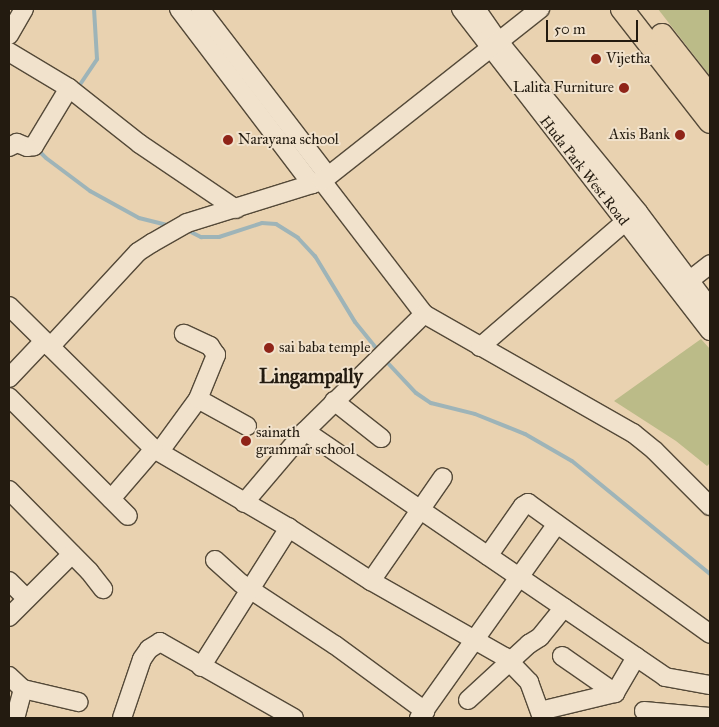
<!DOCTYPE html>
<html>
<head>
<meta charset="utf-8">
<style>
  body { margin:0 }
  #map { position:relative; width:719px; height:727px; overflow:hidden; background:#e9d2b0; font-family:"IM FELL Great Primer",serif }
  div>[style] { position:absolute }
  [style*='--x'] { left:calc(var(--x)*1px); top:calc(var(--y)*1px); width:calc(var(--w)*1px); rotate:calc(var(--a)*1deg) }
  .green>* { inset:0; background:#bb8 }
  .stream>* { height:4px; margin:-2px; padding:0 2px; transform-origin:2px; border-radius:2px; background:#9eb4b8 }
  .roads { filter:drop-shadow(1px 0 #544938) drop-shadow(-1px 0 #544938) drop-shadow(0 1px #544938) drop-shadow(0 -1px #544938) }
  .minor>* { height:18px; margin:-9px; padding:0 9px; transform-origin:9px; border-radius:9px; background:#f1e2cc }
  .major>* { height:22px; margin:-11px; padding:0 11px; transform-origin:11px; border-radius:11px; background:#e9d2b0 }
  .dots>* { width:14px; height:14px; translate:-50% -50%; box-sizing:border-box; border:2px solid #f1e2cc; border-radius:50% }
  span { translate:-50% -50%; white-space:nowrap; text-align:center; line-height:1.15; -webkit-text-stroke:4px #f1e2cc; paint-order:stroke }
  .poi-label { font-size:15px; color:#231b10 }
  .left { translate:0 -50%; text-align:left }
  .right { translate:-100% -50%; text-align:right }
  .street-label { font-size:15px; color:#231b10 }
  .district-label { font-size:20px; color:#231b10; font-weight:700 }
  .frame { position:absolute; inset:0; border:10px solid #231b10; pointer-events:none }
  .scale { position:absolute; left:546px; top:20px; width:92px; height:22px; box-sizing:border-box; border:2px solid #231b10; border-top:0; padding-left:6px; font-size:15px; line-height:18px; white-space:nowrap; color:#231b10; -webkit-text-stroke:4px #f1e2cc; paint-order:stroke }
</style>
</head>
<body>
<div id="map">
  <div class="green">
    <i style="clip-path:polygon(658px 9px,710px 9px,710px 76px)"></i>
    <i style="clip-path:polygon(701px 339px,710px 349px,710px 463px,707px 466px,676px 441px,614px 401px)"></i>
  </div>
  <div class="stream">
    <i style="--x:77;--y:89;--w:36;--a:-56"></i>
    <i style="--x:97;--y:59;--w:50;--a:-93.4"></i>
    <i style="--x:41;--y:148;--w:4;--a:104"></i>
    <i style="--x:40;--y:152;--w:8;--a:45"></i>
    <i style="--x:46;--y:158;--w:55;--a:36.9"></i>
    <i style="--x:90;--y:191;--w:56;--a:28.9"></i>
    <i style="--x:139;--y:218;--w:32;--a:14"></i>
    <i style="--x:187;--y:230;--w:16;--a:27"></i>
    <i style="--x:201;--y:237;--w:18;--a:0"></i>
    <i style="--x:219;--y:237;--w:45;--a:-18"></i>
    <i style="--x:262;--y:223;--w:14;--a:4"></i>
    <i style="--x:276;--y:224;--w:26;--a:32"></i>
    <i style="--x:298;--y:238;--w:25;--a:47"></i>
    <i style="--x:315;--y:256;--w:77;--a:58.8"></i>
    <i style="--x:355;--y:322;--w:38;--a:51"></i>
    <i style="--x:385;--y:360;--w:45;--a:46.8"></i>
    <i style="--x:416;--y:393;--w:18;--a:34"></i>
    <i style="--x:431;--y:403;--w:45;--a:14"></i>
    <i style="--x:475;--y:414;--w:54;--a:21.8"></i>
    <i style="--x:525;--y:434;--w:54;--a:29.9"></i>
    <i style="--x:572;--y:461;--w:178;--a:39.3"></i>
  </div>
  <div class="roads">
    <div class="minor">
      <i style="--x:179;--y:9;--w:220;--a:52.8"></i>
      <i style="--x:200;--y:9;--w:210;--a:52.5"></i>
      <i style="--x:461;--y:9;--w:407;--a:52.3"></i>
      <i style="--x:476;--y:9;--w:40;--a:55.1"></i>
      <i style="--x:499;--y:42;--w:220;--a:50.7"></i>
      <i style="--x:638;--y:212;--w:120;--a:53.1"></i>
      <i style="--x:9;--y:35;--w:30;--a:-60"></i>
      <i style="--x:9;--y:52;--w:70;--a:31"></i>
      <i style="--x:69;--y:88;--w:68;--a:121.1"></i>
      <i style="--x:34;--y:146;--w:7;--a:172"></i>
      <i style="--x:27;--y:147;--w:11;--a:-158"></i>
      <i style="--x:17;--y:143;--w:9;--a:153"></i>
      <i style="--x:69;--y:88;--w:90;--a:38.3"></i>
      <i style="--x:140;--y:144;--w:116;--a:34.1"></i>
      <i style="--x:322;--y:181;--w:168;--a:52.5"></i>
      <i style="--x:424;--y:314;--w:241;--a:29.7"></i>
      <i style="--x:633;--y:433;--w:28;--a:39"></i>
      <i style="--x:655;--y:451;--w:78;--a:45"></i>
      <i style="--x:681;--y:287;--w:37;--a:-38"></i>
      <i style="--x:9;--y:306;--w:204;--a:44.6"></i>
      <i style="--x:154;--y:449;--w:156;--a:30.3"></i>
      <i style="--x:289;--y:528;--w:98;--a:32.9"></i>
      <i style="--x:371;--y:581;--w:154;--a:29.6"></i>
      <i style="--x:505;--y:657;--w:35;--a:46"></i>
      <i style="--x:529;--y:682;--w:38;--a:70"></i>
      <i style="--x:50;--y:347;--w:129;--a:-47.2"></i>
      <i style="--x:138;--y:252;--w:17;--a:-33"></i>
      <i style="--x:152;--y:243;--w:40;--a:-29.7"></i>
      <i style="--x:187;--y:223;--w:141;--a:-17.3"></i>
      <i style="--x:322;--y:181;--w:278;--a:-38.3"></i>
      <i style="--x:480;--y:347;--w:202;--a:-40.8"></i>
      <i style="--x:9;--y:378;--w:51;--a:-46.6"></i>
      <i style="--x:9;--y:397;--w:168;--a:45"></i>
      <i style="--x:198;--y:399;--w:56;--a:28.9"></i>
      <i style="--x:334;--y:401;--w:60;--a:38.2"></i>
      <i style="--x:305;--y:431;--w:436;--a:34.3"></i>
      <i style="--x:665;--y:677;--w:46;--a:10.1"></i>
      <i style="--x:160;--y:451;--w:64;--a:-53.8"></i>
      <i style="--x:198;--y:399;--w:48;--a:-67.8"></i>
      <i style="--x:216;--y:355;--w:11;--a:-124"></i>
      <i style="--x:210;--y:346;--w:29;--a:-155"></i>
      <i style="--x:9;--y:490;--w:114;--a:45.4"></i>
      <i style="--x:89;--y:571;--w:23;--a:52"></i>
      <i style="--x:111;--y:499;--w:66;--a:-49.3"></i>
      <i style="--x:244;--y:503;--w:94;--a:-49.7"></i>
      <i style="--x:305;--y:431;--w:167;--a:-44.5"></i>
      <i style="--x:488;--y:556;--w:61;--a:-55"></i>
      <i style="--x:523;--y:506;--w:6;--a:-31"></i>
      <i style="--x:528;--y:503;--w:224;--a:35.7"></i>
      <i style="--x:215;--y:560;--w:36;--a:42"></i>
      <i style="--x:242;--y:584;--w:111;--a:33.3"></i>
      <i style="--x:335;--y:645;--w:112;--a:36.3"></i>
      <i style="--x:9;--y:581;--w:25;--a:45"></i>
      <i style="--x:371;--y:581;--w:126;--a:-55.3"></i>
      <i style="--x:9;--y:617;--w:89;--a:-45"></i>
      <i style="--x:562;--y:656;--w:65;--a:34.9"></i>
      <i style="--x:201;--y:667;--w:165;--a:-57.7"></i>
      <i style="--x:9;--y:676;--w:19;--a:43"></i>
      <i style="--x:23;--y:689;--w:30;--a:105"></i>
      <i style="--x:23;--y:689;--w:57;--a:13.3"></i>
      <i style="--x:468;--y:700;--w:83;--a:-42.6"></i>
      <i style="--x:529;--y:644;--w:13;--a:-32"></i>
      <i style="--x:540;--y:637;--w:38;--a:-51"></i>
      <i style="--x:540;--y:711;--w:77;--a:-13.5"></i>
      <i style="--x:615;--y:693;--w:42;--a:-59.7"></i>
      <i style="--x:644;--y:711;--w:66;--a:5.2"></i>
      <i style="--x:122;--y:718;--w:62;--a:-71.3"></i>
      <i style="--x:142;--y:659;--w:12;--a:-55"></i>
      <i style="--x:149;--y:649;--w:13;--a:-32"></i>
      <i style="--x:160;--y:642;--w:154;--a:29.6"></i>
      <i style="--x:419;--y:718;--w:238;--a:-54.6"></i>
    </div>
    <div class="major">
      <i style="--x:622;--y:9;--w:143;--a:52.1"></i>
      <i style="--x:662;--y:35;--w:78;--a:51.8"></i>
    </div>
  </div>
  <div class="dots">
    <i style="left:596px;top:59px;background:#8f2418"></i>
    <i style="left:624px;top:88px;background:#8f2418"></i>
    <i style="left:680px;top:135px;background:#8f2418"></i>
    <i style="left:228px;top:140px;background:#8f2418"></i>
    <i style="left:269px;top:348px;background:#8f2418"></i>
    <i style="left:246px;top:441px;background:#8f2418"></i>
  </div>
  <div class="poi-label">
    <span class="left" style="left:606px;top:59px">Vijetha</span>
    <span class="right" style="left:614px;top:88px">Lalita Furniture</span>
    <span class="right" style="left:670px;top:135px">Axis Bank</span>
    <span class="left" style="left:238px;top:140px">Narayana school</span>
    <span class="left" style="left:279px;top:348px">sai baba temple</span>
    <span class="left" style="left:256px;top:441px">sainath<br>grammar school</span>
  </div>
  <div class="street-label">
    <span style="left:584px;top:171px;rotate:52deg">Huda Park West Road</span>
  </div>
  <div class="district-label">
    <span style="left:311px;top:376px">Lingampally</span>
  </div>
  <div class="frame"></div>
  <div class="scale">50 m</div>
</div>
</body>
</html>
